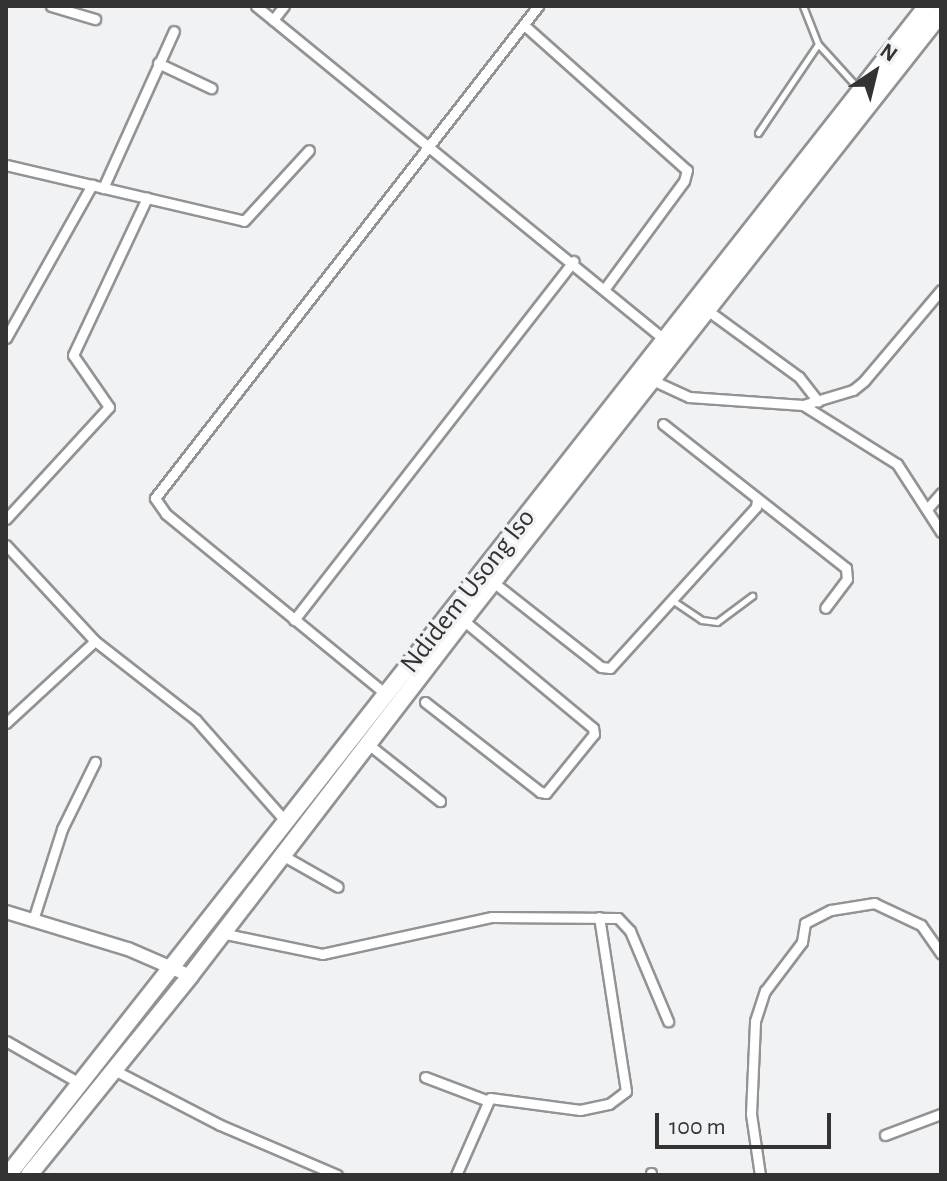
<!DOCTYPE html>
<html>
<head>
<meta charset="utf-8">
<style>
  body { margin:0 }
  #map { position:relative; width:947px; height:1181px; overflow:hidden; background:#f1f2f4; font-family:"Alegreya Sans",sans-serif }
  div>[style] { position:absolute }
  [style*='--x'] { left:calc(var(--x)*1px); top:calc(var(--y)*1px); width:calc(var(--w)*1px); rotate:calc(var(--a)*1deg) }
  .roads { filter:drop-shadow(2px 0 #929395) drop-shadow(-2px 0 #929395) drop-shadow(0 2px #929395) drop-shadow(0 -2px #929395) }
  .lane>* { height:5px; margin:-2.5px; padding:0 2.5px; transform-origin:2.5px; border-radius:2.5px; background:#fff }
  .street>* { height:9px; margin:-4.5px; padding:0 4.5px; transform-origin:4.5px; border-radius:4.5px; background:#fff }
  .secondary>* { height:12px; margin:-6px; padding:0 6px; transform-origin:6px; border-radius:6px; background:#fff }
  .highway>* { height:16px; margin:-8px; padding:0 8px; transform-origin:8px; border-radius:8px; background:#fff }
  span { translate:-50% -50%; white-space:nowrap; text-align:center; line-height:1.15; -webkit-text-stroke:7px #f1f2f4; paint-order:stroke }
  .street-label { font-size:28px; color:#333334 }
  .frame { position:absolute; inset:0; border:8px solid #333334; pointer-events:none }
  .north { position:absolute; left:835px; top:32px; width:80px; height:80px; -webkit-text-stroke:6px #f1f2f4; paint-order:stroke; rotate:35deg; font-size:22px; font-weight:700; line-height:32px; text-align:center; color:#333334 }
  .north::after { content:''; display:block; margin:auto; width:28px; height:36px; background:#333334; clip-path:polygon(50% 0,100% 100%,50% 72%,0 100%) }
  .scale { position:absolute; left:655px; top:1113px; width:176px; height:36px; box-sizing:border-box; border:4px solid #333334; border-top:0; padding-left:10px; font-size:24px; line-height:28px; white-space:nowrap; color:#333334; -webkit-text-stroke:6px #f1f2f4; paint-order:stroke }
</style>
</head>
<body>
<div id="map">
  <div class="roads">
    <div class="lane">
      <i style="--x:803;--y:6;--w:41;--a:68.5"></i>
      <i style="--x:818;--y:44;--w:58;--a:47.8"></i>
      <i style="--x:758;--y:133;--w:107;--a:-56"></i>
      <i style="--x:672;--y:600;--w:36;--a:34"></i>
      <i style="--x:702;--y:620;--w:15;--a:8"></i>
      <i style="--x:717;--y:622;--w:44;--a:-36.6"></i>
    </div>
    <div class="street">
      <i style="--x:51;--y:6;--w:46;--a:16.5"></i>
      <i style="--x:256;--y:6;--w:528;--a:39.24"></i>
      <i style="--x:273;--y:20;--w:18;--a:-52"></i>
      <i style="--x:524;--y:25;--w:218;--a:41.7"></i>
      <i style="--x:687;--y:170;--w:11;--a:105"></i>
      <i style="--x:684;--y:181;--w:133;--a:126.4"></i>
      <i style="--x:158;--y:63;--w:59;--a:25.3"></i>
      <i style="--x:6;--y:165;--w:244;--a:13.2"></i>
      <i style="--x:244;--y:221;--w:96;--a:-47.5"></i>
      <i style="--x:103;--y:188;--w:172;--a:-65.7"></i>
      <i style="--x:707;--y:310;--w:114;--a:36.1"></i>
      <i style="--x:799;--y:377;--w:31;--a:52"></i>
      <i style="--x:6;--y:338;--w:176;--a:-60.7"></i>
      <i style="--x:652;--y:380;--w:41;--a:24.7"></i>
      <i style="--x:689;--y:397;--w:114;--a:4"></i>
      <i style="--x:803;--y:405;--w:111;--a:32.1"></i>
      <i style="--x:897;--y:464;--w:81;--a:57.1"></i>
      <i style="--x:803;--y:405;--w:52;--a:-16.7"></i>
      <i style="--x:853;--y:390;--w:14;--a:-39"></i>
      <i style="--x:864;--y:381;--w:119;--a:-49.8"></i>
      <i style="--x:663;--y:424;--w:233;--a:38.2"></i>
      <i style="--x:846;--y:568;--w:11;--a:85"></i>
      <i style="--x:847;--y:579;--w:36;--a:127"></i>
      <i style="--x:928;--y:508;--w:20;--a:-49"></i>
      <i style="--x:6;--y:519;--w:152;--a:-47.4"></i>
      <i style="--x:109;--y:407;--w:63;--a:-124.7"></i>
      <i style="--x:73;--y:355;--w:174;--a:-64.8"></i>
      <i style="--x:6;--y:545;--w:131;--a:47.2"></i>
      <i style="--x:95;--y:641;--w:128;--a:38"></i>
      <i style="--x:196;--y:720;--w:137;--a:48.5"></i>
      <i style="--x:493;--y:582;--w:137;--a:38.2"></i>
      <i style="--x:601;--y:667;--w:9;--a:6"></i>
      <i style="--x:610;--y:668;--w:217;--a:-47.8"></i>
      <i style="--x:756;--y:507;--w:7;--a:-82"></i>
      <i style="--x:294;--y:620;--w:455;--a:-52.1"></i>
      <i style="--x:387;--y:695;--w:286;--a:-140.7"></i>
      <i style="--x:166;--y:514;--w:19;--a:-125"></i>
      <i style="--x:155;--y:498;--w:624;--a:-52.1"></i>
      <i style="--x:425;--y:702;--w:146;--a:38"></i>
      <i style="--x:540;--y:792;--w:6;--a:9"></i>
      <i style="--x:546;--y:793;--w:76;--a:-50.9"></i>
      <i style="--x:594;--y:734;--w:6;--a:-99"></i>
      <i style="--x:593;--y:728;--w:169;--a:-140.3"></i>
      <i style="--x:6;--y:723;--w:121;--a:-42.7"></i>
      <i style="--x:368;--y:744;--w:92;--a:38.4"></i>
      <i style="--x:282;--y:855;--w:64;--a:29.7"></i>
      <i style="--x:33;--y:920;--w:96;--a:-72.3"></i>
      <i style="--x:62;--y:829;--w:75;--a:-63.8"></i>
      <i style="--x:221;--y:933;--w:103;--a:11.7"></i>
      <i style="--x:322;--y:954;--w:174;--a:-12.3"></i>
      <i style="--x:492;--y:917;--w:126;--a:0.5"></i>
      <i style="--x:618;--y:918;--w:18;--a:47"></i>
      <i style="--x:630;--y:931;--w:98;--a:67.1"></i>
      <i style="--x:6;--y:1041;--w:86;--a:29.8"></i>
      <i style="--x:114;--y:1070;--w:119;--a:27.4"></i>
      <i style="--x:220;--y:1125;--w:127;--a:23.1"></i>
      <i style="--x:425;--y:1077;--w:65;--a:20.7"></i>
      <i style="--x:885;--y:1135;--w:60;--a:-20.6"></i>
      <i style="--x:456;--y:1175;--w:84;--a:-66.2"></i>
      <i style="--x:490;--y:1098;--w:91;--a:7.6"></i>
      <i style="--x:580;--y:1110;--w:30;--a:-12"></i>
      <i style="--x:609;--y:1104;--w:21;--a:-37"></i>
      <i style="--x:626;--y:1091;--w:176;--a:-98.8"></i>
      <i style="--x:651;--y:1175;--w:2;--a:-90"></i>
      <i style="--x:760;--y:1175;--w:62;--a:-98.4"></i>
      <i style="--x:751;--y:1114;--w:93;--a:-87.5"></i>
      <i style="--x:755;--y:1021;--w:32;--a:-72"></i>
      <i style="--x:765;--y:991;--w:61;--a:-52.9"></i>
      <i style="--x:802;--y:942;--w:19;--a:-81"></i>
      <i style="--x:805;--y:923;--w:29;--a:-27"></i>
      <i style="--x:831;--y:910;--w:44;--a:-9.2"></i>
      <i style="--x:874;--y:903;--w:52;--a:25.1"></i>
      <i style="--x:921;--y:925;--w:35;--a:55"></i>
    </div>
    <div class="secondary">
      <i style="--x:6;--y:912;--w:127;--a:16.9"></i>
      <i style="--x:128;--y:949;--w:68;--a:23.5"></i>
    </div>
    <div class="highway">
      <i style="--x:8;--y:1175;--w:1487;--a:-51.83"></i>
      <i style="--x:29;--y:1175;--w:256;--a:-51"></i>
      <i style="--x:190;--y:976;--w:449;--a:-52.5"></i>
      <i style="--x:463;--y:620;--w:773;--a:-51.78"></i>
    </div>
  </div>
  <div class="street-label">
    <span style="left:468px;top:591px;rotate:-52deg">Ndidem Usong Iso</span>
  </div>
  <div class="frame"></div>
  <div class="north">N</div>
  <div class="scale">100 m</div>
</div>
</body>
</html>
